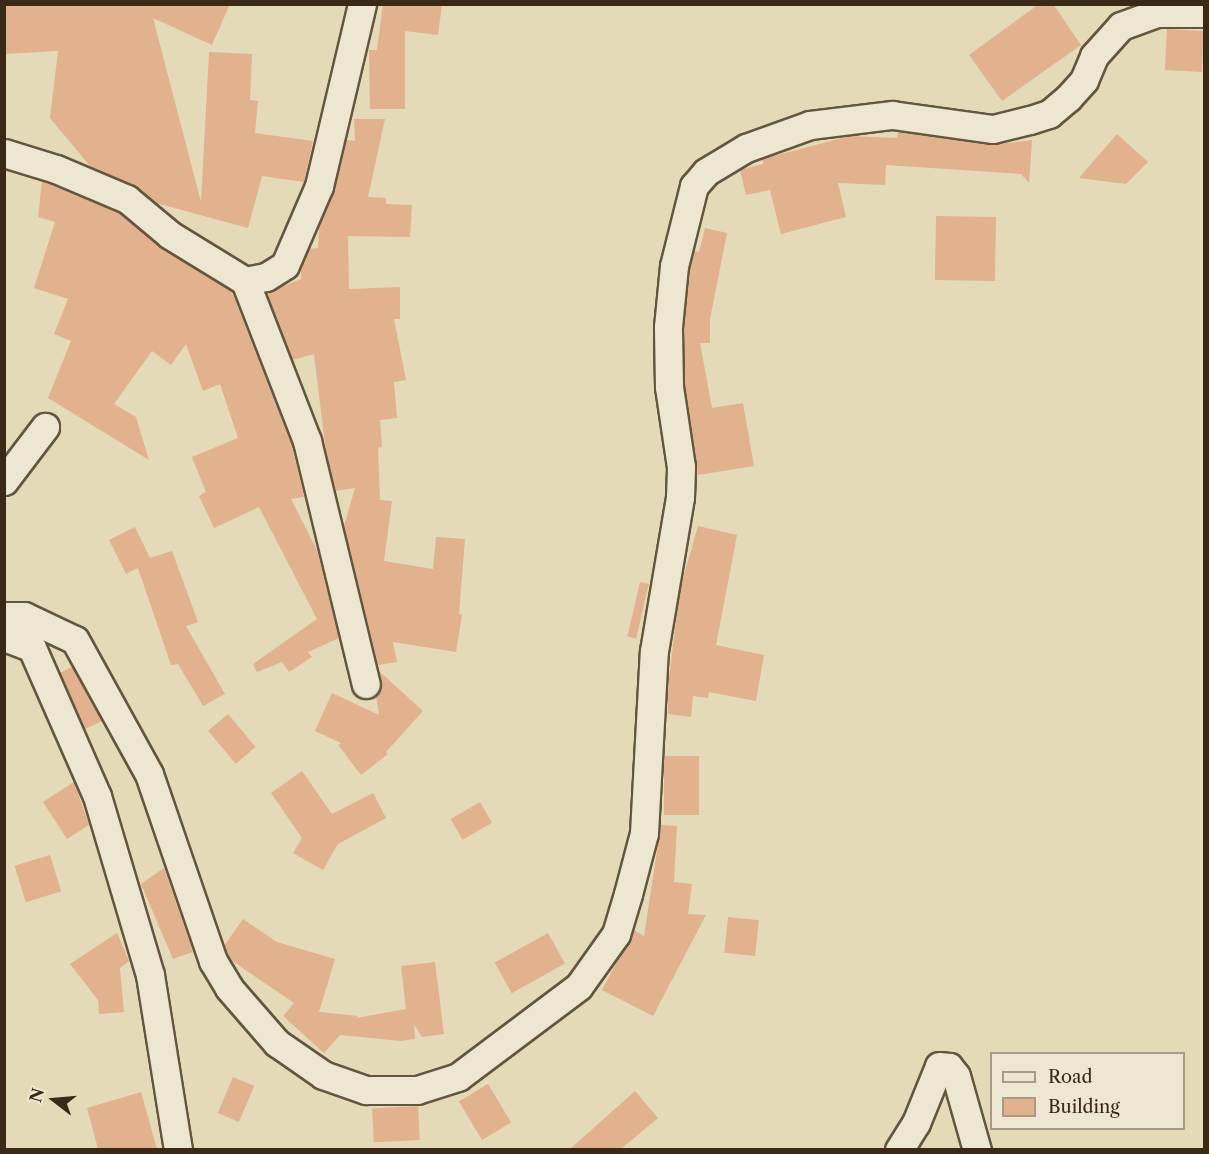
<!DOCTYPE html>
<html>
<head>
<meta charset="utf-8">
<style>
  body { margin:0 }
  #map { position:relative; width:1209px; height:1154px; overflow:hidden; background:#e4dab8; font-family:"Libre Caslon Text",serif }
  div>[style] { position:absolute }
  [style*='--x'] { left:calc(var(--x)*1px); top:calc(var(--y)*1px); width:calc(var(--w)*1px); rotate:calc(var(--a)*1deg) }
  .building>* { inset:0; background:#e2b18e; transform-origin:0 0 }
  .roads { filter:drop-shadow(2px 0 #64563e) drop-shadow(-2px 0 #64563e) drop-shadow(0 2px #64563e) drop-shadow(0 -2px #64563e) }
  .minor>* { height:27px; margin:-13.5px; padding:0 13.5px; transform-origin:13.5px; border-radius:13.5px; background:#ede7d1 }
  span { translate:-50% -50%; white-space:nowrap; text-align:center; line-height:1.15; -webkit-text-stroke:6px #ede7d1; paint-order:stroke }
  .frame { position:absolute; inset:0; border:6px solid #3a2a15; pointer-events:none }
  .legend { position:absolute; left:990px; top:1052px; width:195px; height:78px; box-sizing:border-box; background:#ede7d1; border:2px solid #a59b86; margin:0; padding:8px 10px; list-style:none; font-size:18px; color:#3a2a15 }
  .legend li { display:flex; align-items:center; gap:12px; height:30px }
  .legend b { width:30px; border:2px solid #a59b86 }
  .north { position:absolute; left:24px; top:1070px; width:60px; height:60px; -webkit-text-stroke:4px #ede7d1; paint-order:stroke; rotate:286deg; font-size:16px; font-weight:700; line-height:24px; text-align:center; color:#3a2a15 }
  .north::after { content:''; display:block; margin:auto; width:21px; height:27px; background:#3a2a15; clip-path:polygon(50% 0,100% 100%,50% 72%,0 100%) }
</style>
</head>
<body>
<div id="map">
  <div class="building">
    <i style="clip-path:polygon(4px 4px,230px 4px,212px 45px,153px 18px,201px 202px,209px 52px,252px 54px,250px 100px,258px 101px,255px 133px,313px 141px,304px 182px,262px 176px,248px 228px,156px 203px,133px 185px,90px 166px,50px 118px,58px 51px,4px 54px)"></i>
    <i style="clip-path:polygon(383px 4px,442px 4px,438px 35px,405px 31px,405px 109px,370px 109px,369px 50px,377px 50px)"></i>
    <i style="clip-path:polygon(1039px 4px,1053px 4px,1081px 45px,1002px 101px,969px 55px)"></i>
    <i style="left:1167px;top:29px;width:37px;height:41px;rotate:3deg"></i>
    <i style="clip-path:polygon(354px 119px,385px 119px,368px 197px,386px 198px,386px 204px,412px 205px,410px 237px,348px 236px,349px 289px,400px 287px,400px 319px,394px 319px,406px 380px,394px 382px,397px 418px,380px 420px,382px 447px,378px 448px,380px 500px,392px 501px,384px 561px,433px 569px,436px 537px,465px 539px,459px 614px,462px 615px,456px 652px,393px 642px,397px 662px,378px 665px,344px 526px,355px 488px,335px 491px,326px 453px,314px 354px,292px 360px,267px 293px,301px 279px,301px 267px,309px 249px,318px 248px,319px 227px,334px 190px,345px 146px,347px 140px,355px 141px)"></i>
    <i style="clip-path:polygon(898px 132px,991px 145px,1032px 140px,1029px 183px,1021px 174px,886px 165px,885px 185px,838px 183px,846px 217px,781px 234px,770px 190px,746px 195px,740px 170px,763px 164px,762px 159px,850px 136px,897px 138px)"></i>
    <i style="clip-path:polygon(1117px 134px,1148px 162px,1126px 184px,1079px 178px)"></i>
    <i style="clip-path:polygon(42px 181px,119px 213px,160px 247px,230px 290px,234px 297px,292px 446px,304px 497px,291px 499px,317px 550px,339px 638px,308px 652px,312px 657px,289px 672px,282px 662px,257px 672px,253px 664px,317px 619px,259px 507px,214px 528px,199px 496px,206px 492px,192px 457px,238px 438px,220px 384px,203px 391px,186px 344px,171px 365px,152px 351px,114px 404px,136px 417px,149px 460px,48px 398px,71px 341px,54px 334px,68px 299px,34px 288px,55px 222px,38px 217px)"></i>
    <i style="left:936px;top:216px;width:60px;height:64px;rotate:1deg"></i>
    <i style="clip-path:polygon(705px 228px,727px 233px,710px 319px,710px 343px,700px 343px,712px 408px,743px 403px,754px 466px,698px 475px,685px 386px,684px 328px,690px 269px,694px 251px,699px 252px)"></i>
    <i style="clip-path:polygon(698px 526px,737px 535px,716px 645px,764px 655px,756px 701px,709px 692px,708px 698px,693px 696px,691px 717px,668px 714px,667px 694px,680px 589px)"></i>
    <i style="clip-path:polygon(135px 527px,150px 558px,172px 551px,198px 622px,186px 626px,225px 694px,203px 706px,178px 664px,171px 665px,138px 568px,126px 574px,109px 540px)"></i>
    <i style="left:640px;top:582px;width:9px;height:56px;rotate:13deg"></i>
    <i style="clip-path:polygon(72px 667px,102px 721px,85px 729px,60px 673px)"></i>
    <i style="clip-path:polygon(379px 671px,423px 711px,386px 752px,388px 754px,361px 775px,338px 745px,341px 743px,315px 731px,332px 693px,379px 715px,376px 696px,381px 688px)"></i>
    <i style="left:228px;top:714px;width:43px;height:26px;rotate:50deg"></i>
    <i style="left:664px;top:756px;width:35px;height:59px"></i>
    <i style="clip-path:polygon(302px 771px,332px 814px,373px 793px,386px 818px,338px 844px,323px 870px,293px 853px,302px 838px,271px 793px)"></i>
    <i style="clip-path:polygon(74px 782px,89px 825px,67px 839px,43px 802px)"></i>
    <i style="left:480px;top:802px;width:24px;height:34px;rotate:60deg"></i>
    <i style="clip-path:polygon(661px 825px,677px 826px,674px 882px,692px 884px,688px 914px,706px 915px,653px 1016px,602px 990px,634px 930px,644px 936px)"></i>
    <i style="left:50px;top:855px;width:38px;height:37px;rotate:73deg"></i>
    <i style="clip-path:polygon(164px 868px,193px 952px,173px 959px,141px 884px)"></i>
    <i style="left:728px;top:917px;width:31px;height:36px;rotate:6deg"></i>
    <i style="clip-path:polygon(243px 919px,277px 942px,335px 959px,319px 1012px,358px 1016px,356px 1018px,406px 1009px,401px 966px,435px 962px,444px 1034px,422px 1037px,414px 1024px,415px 1039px,401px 1041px,340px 1035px,324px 1053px,283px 1016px,294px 1003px,231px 960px,224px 946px)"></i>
    <i style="clip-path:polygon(117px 933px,129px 961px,120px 968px,124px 1012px,99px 1014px,98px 1000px,70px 964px)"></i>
    <i style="left:548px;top:933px;width:35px;height:61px;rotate:61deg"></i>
    <i style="left:233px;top:1077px;width:23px;height:39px;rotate:23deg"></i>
    <i style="left:488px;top:1084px;width:45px;height:34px;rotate:59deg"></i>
    <i style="clip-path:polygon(635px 1091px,658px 1118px,621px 1149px,570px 1149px)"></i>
    <i style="clip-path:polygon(141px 1092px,157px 1149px,98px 1149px,87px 1108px)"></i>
    <i style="left:418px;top:1106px;width:34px;height:46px;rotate:87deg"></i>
  </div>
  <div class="roads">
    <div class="minor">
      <i style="--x:4;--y:153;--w:54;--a:17.1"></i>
      <i style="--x:56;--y:169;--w:77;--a:22.9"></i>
      <i style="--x:127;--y:199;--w:56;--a:39.9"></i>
      <i style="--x:170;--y:235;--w:88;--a:31.5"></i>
      <i style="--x:245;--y:281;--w:21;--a:-11"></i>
      <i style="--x:266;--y:277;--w:22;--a:-32"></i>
      <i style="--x:285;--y:265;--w:86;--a:-66.7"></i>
      <i style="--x:319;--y:186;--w:187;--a:-76.7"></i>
      <i style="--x:245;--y:281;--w:172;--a:68.8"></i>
      <i style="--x:307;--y:441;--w:250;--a:76.4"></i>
      <i style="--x:4;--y:481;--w:68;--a:-52.8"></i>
      <i style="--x:4;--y:616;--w:20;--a:0"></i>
      <i style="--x:24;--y:616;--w:56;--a:25.2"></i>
      <i style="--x:75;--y:640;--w:153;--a:61.1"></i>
      <i style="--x:149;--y:774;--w:198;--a:71.1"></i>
      <i style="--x:213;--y:961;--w:31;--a:59"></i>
      <i style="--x:229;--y:988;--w:73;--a:48.9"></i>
      <i style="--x:277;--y:1043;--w:56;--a:34.8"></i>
      <i style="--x:323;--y:1075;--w:46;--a:19.2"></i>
      <i style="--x:366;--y:1090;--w:51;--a:0"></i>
      <i style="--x:417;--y:1090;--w:43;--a:-17.6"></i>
      <i style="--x:458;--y:1077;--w:151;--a:-36.9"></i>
      <i style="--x:579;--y:986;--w:64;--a:-54.6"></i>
      <i style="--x:616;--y:934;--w:42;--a:-73.3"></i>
      <i style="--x:628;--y:894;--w:63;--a:-75.3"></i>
      <i style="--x:644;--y:833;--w:182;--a:-86.9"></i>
      <i style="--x:654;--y:651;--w:156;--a:-80.4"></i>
      <i style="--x:680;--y:497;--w:30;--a:-88"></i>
      <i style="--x:681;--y:467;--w:81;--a:-98.5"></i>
      <i style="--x:669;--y:387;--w:60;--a:-91"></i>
      <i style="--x:668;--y:327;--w:61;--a:-84.4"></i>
      <i style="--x:674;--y:266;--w:82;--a:-76"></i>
      <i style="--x:694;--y:186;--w:18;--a:-49"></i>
      <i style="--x:706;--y:172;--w:47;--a:-31"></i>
      <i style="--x:746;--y:148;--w:68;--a:-19.8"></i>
      <i style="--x:810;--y:125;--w:83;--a:-7"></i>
      <i style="--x:892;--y:115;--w:102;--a:7.9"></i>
      <i style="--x:993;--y:129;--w:38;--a:-14"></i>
      <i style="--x:1030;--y:120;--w:20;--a:-18"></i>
      <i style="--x:1049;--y:114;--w:25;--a:-40"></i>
      <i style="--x:1068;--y:98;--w:24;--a:-48"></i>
      <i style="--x:1084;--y:80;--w:26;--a:-67"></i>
      <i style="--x:1094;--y:56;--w:40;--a:-48"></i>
      <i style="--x:1121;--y:26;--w:37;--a:-20"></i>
      <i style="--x:1156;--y:13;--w:48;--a:0"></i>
      <i style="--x:4;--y:637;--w:30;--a:21"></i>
      <i style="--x:32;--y:648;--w:162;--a:66.3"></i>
      <i style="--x:97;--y:796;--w:187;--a:73.5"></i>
      <i style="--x:150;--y:975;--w:177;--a:80.9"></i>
      <i style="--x:899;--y:1150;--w:32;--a:-58"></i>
      <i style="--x:916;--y:1123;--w:61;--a:-68"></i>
      <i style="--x:939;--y:1066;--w:10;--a:6"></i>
      <i style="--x:949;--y:1067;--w:11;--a:52"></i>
      <i style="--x:956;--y:1076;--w:77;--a:74.2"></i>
    </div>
  </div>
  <div class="frame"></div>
  <ul class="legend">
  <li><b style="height:8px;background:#ede7d1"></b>Road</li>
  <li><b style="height:16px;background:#e2b18e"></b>Building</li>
  </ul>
  <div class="north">N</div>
</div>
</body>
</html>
